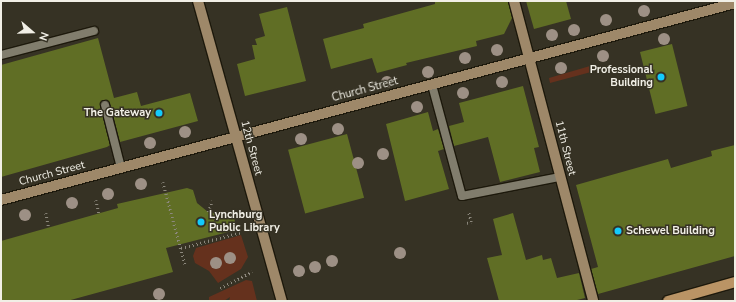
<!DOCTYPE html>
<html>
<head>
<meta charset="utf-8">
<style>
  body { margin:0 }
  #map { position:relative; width:736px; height:302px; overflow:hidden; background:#363224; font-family:"Nunito Sans",sans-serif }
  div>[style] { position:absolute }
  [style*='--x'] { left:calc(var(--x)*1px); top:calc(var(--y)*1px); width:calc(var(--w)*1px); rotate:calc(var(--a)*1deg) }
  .green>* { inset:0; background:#65311d }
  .building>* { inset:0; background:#606e25; transform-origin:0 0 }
  .path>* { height:2.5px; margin-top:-1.25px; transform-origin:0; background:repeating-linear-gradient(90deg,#8c887d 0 1px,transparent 0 4px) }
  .roads { filter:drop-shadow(1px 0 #1d190c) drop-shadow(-1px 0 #1d190c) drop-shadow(0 1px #1d190c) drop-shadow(0 -1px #1d190c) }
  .lane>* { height:8px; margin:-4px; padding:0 4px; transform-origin:4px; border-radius:4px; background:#817d6d }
  .secondary>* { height:10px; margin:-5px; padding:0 5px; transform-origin:5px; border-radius:5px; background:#9e8869 }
  .primary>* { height:10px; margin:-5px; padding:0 5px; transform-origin:5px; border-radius:5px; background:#ba9465 }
  .trees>* { width:12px; height:12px; margin:-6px; border-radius:50%; background:#9d9085 }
  .dots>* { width:11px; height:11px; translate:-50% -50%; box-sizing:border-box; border:2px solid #363224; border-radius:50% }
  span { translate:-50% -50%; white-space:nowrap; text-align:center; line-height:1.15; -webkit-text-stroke:3px #363224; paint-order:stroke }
  .poi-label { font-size:11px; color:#f1efe6; font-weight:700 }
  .right { translate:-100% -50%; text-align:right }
  .left { translate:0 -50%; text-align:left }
  .street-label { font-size:11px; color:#f1efe6 }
  .frame { position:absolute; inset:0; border:2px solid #f1efe6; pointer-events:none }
  .north { position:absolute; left:12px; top:12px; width:40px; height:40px; -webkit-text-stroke:3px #363224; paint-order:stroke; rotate:110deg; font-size:11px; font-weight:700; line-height:16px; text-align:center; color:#f1efe6 }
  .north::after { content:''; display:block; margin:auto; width:14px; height:18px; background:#f1efe6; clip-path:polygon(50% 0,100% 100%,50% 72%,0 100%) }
</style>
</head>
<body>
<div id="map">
  <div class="green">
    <i style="clip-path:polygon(590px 66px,591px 72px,550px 83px,549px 78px)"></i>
    <i style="clip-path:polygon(241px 235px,248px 257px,241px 269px,218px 283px,209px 271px,195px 263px,193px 256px,196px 248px)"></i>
    <i style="clip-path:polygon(246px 280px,252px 281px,257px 301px,229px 301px,230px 297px,224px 301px,209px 301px,209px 297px)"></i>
  </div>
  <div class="building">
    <i style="clip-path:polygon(435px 1px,508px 1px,512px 18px,504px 34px,476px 41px,477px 46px,406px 63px,407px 65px,377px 73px,372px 58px,331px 69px,323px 39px,364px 28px,363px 24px,435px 4px)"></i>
    <i style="clip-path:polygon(526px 1px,566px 1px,571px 19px,534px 29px)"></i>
    <i style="clip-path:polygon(287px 7px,306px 81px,245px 96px,237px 64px,255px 59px,252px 45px,257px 45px,255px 39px,265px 36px,259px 14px)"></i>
    <i style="clip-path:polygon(98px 38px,114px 98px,137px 92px,141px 106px,190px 93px,198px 121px,120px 142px,110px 103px,103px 100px,100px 106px,110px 145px,107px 147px,1px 177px,1px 65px)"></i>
    <i style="left:672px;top:44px;width:64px;height:33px;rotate:76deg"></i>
    <i style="clip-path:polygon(523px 86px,539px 147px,534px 148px,540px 172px,500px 182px,488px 137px,454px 146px,449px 126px,464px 122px,459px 103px)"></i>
    <i style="clip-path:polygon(428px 112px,433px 131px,438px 129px,444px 149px,438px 151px,449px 189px,405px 201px,386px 124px)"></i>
    <i style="left:347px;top:134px;width:66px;height:61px;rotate:75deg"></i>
    <i style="clip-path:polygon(735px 145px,735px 256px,598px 294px,591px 269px,598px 267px,576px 185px,668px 159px,671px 168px,712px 156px,711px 151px)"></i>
    <i style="clip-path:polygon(187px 188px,193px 190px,197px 203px,208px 212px,234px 215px,236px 230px,166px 248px,173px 272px,67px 301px,1px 301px,1px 241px,118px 208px,117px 204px)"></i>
    <i style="clip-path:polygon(513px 213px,526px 260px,542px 255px,543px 260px,551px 258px,557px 278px,579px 273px,585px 298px,573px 301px,499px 301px,487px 258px,502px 255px,493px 219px)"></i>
  </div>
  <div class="path">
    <i style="--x:163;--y:182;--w:85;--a:75"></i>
    <i style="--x:96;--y:200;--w:13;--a:77"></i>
    <i style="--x:208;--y:212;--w:12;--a:-70"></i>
    <i style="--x:46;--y:213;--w:15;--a:79"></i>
    <i style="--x:467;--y:223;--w:4;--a:-14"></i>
    <i style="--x:471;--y:222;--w:11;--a:-105"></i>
    <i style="--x:181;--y:248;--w:63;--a:-14.7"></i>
    <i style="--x:220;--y:288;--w:36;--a:-27"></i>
  </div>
  <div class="roads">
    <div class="lane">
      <i style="--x:1;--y:55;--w:96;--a:-14.5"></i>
      <i style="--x:432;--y:85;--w:115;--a:74.9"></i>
      <i style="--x:462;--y:196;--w:100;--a:-11"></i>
      <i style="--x:105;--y:105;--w:65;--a:75.7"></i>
    </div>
    <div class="secondary">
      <i style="--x:198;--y:1;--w:312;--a:74.4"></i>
      <i style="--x:514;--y:1;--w:310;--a:75.2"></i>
      <i style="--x:1;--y:200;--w:760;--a:-15.02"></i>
    </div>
    <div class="primary">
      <i style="--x:668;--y:301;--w:70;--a:-15.8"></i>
    </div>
  </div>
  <div class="trees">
    <i style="left:644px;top:11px"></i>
    <i style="left:606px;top:20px"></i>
    <i style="left:574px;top:30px"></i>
    <i style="left:552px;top:35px"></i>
    <i style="left:664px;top:39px"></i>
    <i style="left:497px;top:50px"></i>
    <i style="left:603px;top:56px"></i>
    <i style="left:465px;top:58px"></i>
    <i style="left:561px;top:68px"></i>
    <i style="left:428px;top:72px"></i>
    <i style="left:387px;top:82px"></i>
    <i style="left:502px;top:82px"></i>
    <i style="left:463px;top:93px"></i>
    <i style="left:417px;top:107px"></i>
    <i style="left:338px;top:129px"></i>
    <i style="left:185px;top:132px"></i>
    <i style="left:301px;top:139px"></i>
    <i style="left:150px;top:143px"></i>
    <i style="left:383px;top:154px"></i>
    <i style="left:358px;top:163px"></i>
    <i style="left:141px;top:184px"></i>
    <i style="left:108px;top:194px"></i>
    <i style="left:72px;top:203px"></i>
    <i style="left:25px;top:215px"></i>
    <i style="left:400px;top:253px"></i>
    <i style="left:230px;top:258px"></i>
    <i style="left:332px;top:261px"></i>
    <i style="left:216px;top:263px"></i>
    <i style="left:315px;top:267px"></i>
    <i style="left:299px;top:271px"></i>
    <i style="left:159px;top:294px"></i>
  </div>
  <div class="dots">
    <i style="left:661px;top:77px;background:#13cafb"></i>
    <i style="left:159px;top:113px;background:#13cafb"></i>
    <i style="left:201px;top:222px;background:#13cafb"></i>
    <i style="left:618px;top:231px;background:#13cafb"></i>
  </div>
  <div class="poi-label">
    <span class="right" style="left:653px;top:77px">Professional<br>Building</span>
    <span class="right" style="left:151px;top:113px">The Gateway</span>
    <span class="left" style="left:209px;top:222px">Lynchburg<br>Public Library</span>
    <span class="left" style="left:626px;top:231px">Schewel Building</span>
  </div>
  <div class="street-label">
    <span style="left:365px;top:90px;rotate:-15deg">Church Street</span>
    <span style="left:251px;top:148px;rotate:75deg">12th Street</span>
    <span style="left:565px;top:148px;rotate:76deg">11th Street</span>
    <span style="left:52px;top:174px;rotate:-15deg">Church Street</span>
  </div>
  <div class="frame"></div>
  <div class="north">N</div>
</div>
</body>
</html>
